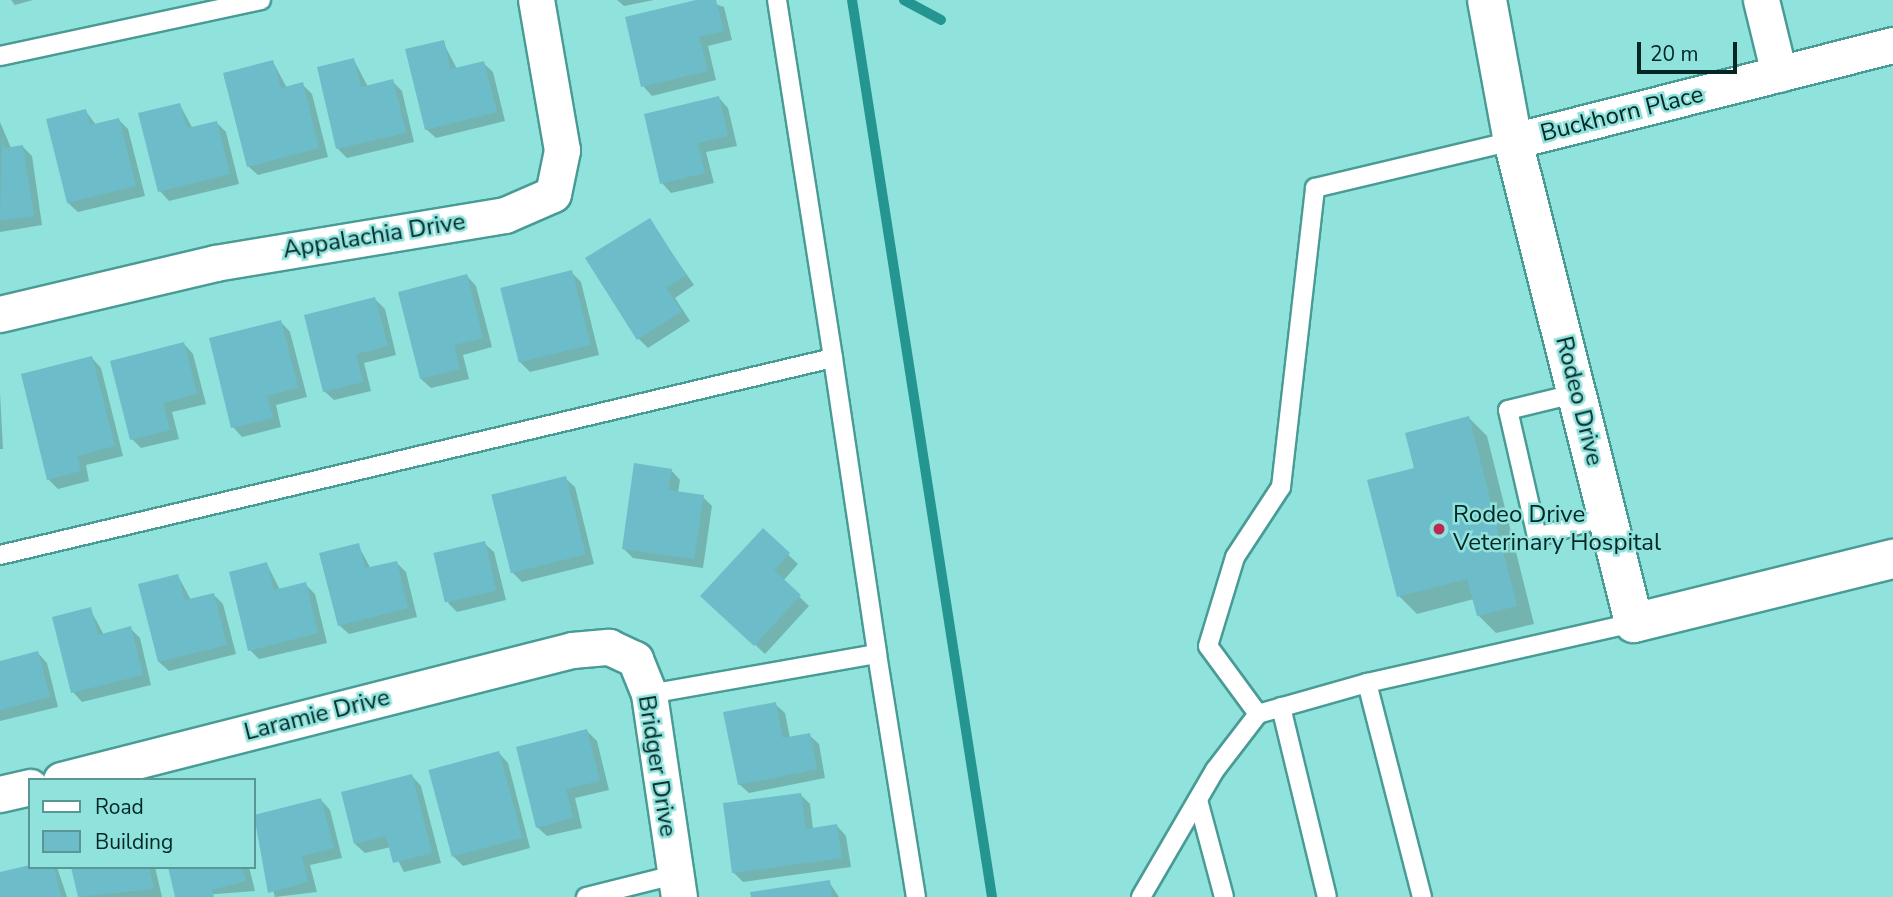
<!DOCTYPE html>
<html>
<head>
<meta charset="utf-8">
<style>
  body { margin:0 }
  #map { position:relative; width:1893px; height:897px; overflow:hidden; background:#90e2dc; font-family:"Nunito Sans",sans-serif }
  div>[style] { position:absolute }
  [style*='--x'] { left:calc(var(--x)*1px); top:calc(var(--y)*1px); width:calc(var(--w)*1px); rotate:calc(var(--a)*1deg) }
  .shadow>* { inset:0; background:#0003 }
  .stream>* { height:10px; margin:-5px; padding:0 5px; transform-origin:5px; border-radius:5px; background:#249590 }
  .building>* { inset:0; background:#6dbcca; transform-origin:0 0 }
  .roads { filter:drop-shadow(2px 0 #499b96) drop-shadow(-2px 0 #499b96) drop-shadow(0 2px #499b96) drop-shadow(0 -2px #499b96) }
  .lane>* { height:18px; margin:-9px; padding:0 9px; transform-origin:9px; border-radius:9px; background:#fff }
  .street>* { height:35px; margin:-17.5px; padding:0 17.5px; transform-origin:17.5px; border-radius:17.5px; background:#fff }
  .secondary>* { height:38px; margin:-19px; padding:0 19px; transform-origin:19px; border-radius:19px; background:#fff }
  .dots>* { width:19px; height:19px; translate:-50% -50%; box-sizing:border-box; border:4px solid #90e2dc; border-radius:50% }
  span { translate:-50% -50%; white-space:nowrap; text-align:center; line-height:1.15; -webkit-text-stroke:5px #90e2dc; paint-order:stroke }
  .street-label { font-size:24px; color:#032725 }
  .poi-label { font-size:24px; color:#032725 }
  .left { translate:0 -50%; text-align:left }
  .legend { position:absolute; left:28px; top:778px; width:228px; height:91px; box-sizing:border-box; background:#90e2dc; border:2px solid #589793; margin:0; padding:9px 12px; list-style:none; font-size:21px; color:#032725 }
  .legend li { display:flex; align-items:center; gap:14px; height:35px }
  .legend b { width:35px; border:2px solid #589793 }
  .scale { position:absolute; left:1637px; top:42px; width:100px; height:32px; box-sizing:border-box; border:4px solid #032725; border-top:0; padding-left:9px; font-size:21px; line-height:24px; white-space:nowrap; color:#032725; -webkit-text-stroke:5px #90e2dc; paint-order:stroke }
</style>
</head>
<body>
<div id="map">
  <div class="shadow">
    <i style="clip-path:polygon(11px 0,33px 0,15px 5px)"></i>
    <i style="clip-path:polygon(617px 0,654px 0,624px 6px)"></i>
    <i style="clip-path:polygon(704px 0,724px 7px,732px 40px,708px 46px,716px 80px,652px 96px,643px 86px)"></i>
    <i style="clip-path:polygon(443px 42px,457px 69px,483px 63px,493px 72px,505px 121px,436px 138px,426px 129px)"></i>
    <i style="clip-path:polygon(354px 60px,368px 87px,392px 81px,402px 91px,414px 142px,347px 158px,338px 149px)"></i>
    <i style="clip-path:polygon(273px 62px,287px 88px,302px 84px,312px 94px,328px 157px,258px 175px,248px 166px)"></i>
    <i style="clip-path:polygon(719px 98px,728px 108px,737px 146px,706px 152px,714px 183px,671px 193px,662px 183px)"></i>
    <i style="clip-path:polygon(180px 105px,193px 129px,217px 123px,226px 132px,239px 184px,169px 201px,160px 191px)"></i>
    <i style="clip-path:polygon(85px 110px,96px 125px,119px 120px,128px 129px,145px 196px,78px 212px,68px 203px)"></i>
    <i style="clip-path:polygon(0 122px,11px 148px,23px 147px,32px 156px,42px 225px,0 232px)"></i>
    <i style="clip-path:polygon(649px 220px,694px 285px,675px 298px,690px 321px,648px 348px,638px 338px)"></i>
    <i style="clip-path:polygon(571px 272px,581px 282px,599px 355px,530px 372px,520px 362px)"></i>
    <i style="clip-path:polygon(467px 276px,476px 286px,492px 347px,463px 355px,469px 379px,431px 388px,421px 379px)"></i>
    <i style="clip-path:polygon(375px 299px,385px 309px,396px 355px,364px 363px,371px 391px,334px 400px,324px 391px)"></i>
    <i style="clip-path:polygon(281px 322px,290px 332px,307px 397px,276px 405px,281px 427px,242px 437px,233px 427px)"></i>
    <i style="clip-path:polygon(184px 344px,193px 354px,206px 404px,172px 412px,179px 439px,141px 448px,132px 439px)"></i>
    <i style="clip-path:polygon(92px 358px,101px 368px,123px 456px,86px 465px,89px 481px,58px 489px,48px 479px)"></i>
    <i style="clip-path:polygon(0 393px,3px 449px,0 449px)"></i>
    <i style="clip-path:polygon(1469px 418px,1487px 436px,1534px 624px,1496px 633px,1478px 615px,1474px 599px,1417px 614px,1399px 596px,1416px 469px)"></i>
    <i style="clip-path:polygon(671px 470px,680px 480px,678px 493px,703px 497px,712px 506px,703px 568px,633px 558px,623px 548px)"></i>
    <i style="clip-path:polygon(565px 478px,575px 487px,594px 564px,522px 582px,512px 572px)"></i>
    <i style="clip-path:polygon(763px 531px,798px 564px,783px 581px,809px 606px,765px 654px,712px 605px)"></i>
    <i style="clip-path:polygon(484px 543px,494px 552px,506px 600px,457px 612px,448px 603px)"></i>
    <i style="clip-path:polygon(358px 545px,371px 569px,396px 562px,406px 572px,417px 617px,349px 634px,339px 625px)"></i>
    <i style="clip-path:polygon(267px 564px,280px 590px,305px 584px,315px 594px,327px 643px,259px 659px,250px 650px)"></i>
    <i style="clip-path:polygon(178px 576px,191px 600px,214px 595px,223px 604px,236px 654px,169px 671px,159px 662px)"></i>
    <i style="clip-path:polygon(90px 609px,104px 635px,130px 628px,140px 638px,151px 685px,82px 702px,73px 692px)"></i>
    <i style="clip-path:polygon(38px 653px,47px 663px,58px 707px,0 721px,0 662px)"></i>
    <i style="clip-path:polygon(775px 704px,785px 713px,790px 738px,809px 735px,819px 744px,825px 778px,749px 793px,739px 784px)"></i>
    <i style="clip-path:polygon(587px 731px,597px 741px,609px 790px,575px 798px,582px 828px,547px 836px,537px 827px)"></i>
    <i style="clip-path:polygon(499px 753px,508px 763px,530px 848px,463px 866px,453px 856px)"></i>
    <i style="clip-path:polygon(412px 776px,421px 786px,441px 863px,404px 872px,391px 847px,365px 853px,355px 844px)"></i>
    <i style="clip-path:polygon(801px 795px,810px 804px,813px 829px,837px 826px,846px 836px,851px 867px,743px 882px,733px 872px)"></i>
    <i style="clip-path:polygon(321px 800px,330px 810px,342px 858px,310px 865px,317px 892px,275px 897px,254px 817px)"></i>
    <i style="clip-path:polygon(30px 867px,57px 867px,67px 897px,0 897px,0 874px)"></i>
    <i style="clip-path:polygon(73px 867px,155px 867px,162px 897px,80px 897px)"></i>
    <i style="clip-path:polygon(169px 867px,249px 867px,255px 891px,177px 897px)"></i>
    <i style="clip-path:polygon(829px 882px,839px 897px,753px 897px)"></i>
  </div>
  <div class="stream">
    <i style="--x:852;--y:0;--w:908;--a:81.13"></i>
    <i style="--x:904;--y:0;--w:42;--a:28.4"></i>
  </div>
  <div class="building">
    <i style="clip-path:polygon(696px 0,716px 0,724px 31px,699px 37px,708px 71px,641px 87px,625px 17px)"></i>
    <i style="clip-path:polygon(444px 40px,451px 69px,484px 61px,497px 112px,425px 130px,405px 49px)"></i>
    <i style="clip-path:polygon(354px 58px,361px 87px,393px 79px,406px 133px,336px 149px,317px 67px)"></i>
    <i style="clip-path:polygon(273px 60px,281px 88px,303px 82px,319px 148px,247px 167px,223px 73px)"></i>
    <i style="clip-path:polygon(719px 96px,728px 136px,698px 143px,705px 173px,660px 184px,644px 114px)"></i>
    <i style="clip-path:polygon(180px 103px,187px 128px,217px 121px,230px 174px,158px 192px,138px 113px)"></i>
    <i style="clip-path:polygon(86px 109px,90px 125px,119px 118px,136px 186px,67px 203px,46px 119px)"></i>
    <i style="clip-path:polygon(2px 133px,4px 148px,23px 145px,34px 216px,0 221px)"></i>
    <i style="clip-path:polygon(650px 218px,686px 275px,666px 288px,682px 311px,637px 340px,585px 258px)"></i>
    <i style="left:572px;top:270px;width:77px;height:74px;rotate:76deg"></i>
    <i style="clip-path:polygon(467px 274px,483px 338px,454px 345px,460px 369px,420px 379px,398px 292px)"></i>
    <i style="clip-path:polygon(375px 297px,388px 346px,356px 354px,363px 382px,323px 392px,304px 315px)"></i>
    <i style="clip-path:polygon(281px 320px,298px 388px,267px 396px,273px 418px,231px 428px,209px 338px)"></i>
    <i style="clip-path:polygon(184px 342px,197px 394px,163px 403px,170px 430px,130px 440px,110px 361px)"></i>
    <i style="clip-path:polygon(92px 356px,115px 446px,77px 456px,81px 471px,47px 480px,21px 374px)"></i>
    <i style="clip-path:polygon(1469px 416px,1517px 606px,1477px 616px,1467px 579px,1397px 597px,1367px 480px,1414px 468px,1405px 433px)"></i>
    <i style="clip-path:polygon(634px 463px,672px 469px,668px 490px,704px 495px,694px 559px,622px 549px)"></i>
    <i style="left:566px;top:476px;width:81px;height:77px;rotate:76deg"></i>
    <i style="clip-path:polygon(763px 528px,790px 553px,774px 570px,801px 595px,754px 646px,700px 596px)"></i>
    <i style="left:485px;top:541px;width:51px;height:53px;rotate:77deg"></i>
    <i style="clip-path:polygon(359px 543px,365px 568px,397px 561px,408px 608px,338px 626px,319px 553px)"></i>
    <i style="clip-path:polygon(267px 562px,274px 590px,306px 582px,318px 633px,248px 651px,229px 572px)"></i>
    <i style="clip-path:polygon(178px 574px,185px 600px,214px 593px,227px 645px,158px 662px,138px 584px)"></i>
    <i style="clip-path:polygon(91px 607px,98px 635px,131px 626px,143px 675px,71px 693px,52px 617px)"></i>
    <i style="clip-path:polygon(38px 651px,50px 697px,0 710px,0 661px)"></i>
    <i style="clip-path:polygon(776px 702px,783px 738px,810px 733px,817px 769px,738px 785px,723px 712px)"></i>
    <i style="clip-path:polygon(587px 729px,600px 781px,566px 789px,573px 818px,536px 828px,516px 747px)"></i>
    <i style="left:499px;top:751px;width:90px;height:73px;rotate:75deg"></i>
    <i style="clip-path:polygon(412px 774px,432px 853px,393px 863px,386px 836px,354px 844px,341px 792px)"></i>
    <i style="clip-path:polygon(801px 793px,806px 829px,837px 824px,842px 858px,732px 873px,723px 803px)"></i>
    <i style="clip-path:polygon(321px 798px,334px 848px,302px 856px,308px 882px,268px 893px,254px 815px)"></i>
    <i style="clip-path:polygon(30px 865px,54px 867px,61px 897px,0 897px,0 872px)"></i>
    <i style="clip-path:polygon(71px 867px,149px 867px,154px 889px,78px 897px)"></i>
    <i style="clip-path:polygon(168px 867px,242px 867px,246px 881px,212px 890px,214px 897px,175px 897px)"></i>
    <i style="clip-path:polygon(830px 880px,832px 897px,751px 897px,750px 892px)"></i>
  </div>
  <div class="roads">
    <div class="lane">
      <i style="--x:777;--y:0;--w:362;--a:81.1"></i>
      <i style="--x:0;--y:56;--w:267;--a:-12.1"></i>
      <i style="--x:1578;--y:393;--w:72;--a:166.3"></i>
      <i style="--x:1508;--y:410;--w:130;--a:77.1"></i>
      <i style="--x:1537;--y:537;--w:73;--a:-16.7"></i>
      <i style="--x:0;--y:555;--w:856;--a:-13.31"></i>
      <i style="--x:833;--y:358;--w:299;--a:81.5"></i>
      <i style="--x:1367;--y:683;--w:274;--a:-12.7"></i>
      <i style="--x:649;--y:694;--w:231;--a:-10"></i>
      <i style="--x:877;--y:654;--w:246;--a:80.9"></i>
      <i style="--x:1281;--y:707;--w:195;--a:76.4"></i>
      <i style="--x:1258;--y:714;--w:84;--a:-126.3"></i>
      <i style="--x:1208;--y:646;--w:93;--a:-73.1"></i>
      <i style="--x:1235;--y:557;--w:84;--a:-56.7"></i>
      <i style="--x:1281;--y:487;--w:301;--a:-83.5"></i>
      <i style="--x:1315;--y:188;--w:204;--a:-13.4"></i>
      <i style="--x:1198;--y:800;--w:100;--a:75"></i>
      <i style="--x:586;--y:897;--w:91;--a:-14"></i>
      <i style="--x:1141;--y:897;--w:147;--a:-59.8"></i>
      <i style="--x:1215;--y:770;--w:71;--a:-52.5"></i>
      <i style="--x:1258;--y:714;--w:113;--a:-15.9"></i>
      <i style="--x:1367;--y:683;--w:221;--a:75.6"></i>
    </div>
    <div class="street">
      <i style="--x:1761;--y:0;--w:76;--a:76.3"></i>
      <i style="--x:1513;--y:141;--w:392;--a:-14.2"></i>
      <i style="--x:0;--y:314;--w:221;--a:-13.3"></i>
      <i style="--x:215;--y:263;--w:294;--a:-9.4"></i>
      <i style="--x:505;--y:215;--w:52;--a:-23.6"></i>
      <i style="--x:553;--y:194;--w:45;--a:-78.4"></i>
      <i style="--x:562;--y:150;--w:152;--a:-99.8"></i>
      <i style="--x:61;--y:780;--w:527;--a:-14.27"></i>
      <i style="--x:572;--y:650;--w:37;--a:-5"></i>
      <i style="--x:609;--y:647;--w:29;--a:25"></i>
      <i style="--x:635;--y:659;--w:38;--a:68"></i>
      <i style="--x:649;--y:694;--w:205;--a:81.6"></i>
      <i style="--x:0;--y:794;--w:31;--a:-13"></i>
    </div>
    <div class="secondary">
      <i style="--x:1487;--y:0;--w:143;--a:79.6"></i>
      <i style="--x:1513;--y:141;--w:497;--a:75.9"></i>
      <i style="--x:1634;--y:623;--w:267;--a:-13.9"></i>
    </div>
  </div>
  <div class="dots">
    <i style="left:1439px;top:529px;background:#ba2a52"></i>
  </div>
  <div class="street-label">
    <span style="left:1622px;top:114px;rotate:-14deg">Buckhorn Place</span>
    <span style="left:374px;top:236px;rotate:-9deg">Appalachia Drive</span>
    <span style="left:1579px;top:401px;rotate:76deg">Rodeo Drive</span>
    <span style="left:317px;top:715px;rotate:-14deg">Laramie Drive</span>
    <span style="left:657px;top:766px;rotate:81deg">Bridger Drive</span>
  </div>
  <div class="poi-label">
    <span class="left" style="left:1453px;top:529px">Rodeo Drive<br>Veterinary Hospital</span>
  </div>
  <ul class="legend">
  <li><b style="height:9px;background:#fff"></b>Road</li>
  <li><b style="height:19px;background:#6dbcca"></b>Building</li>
  </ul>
  <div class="scale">20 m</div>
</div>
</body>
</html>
